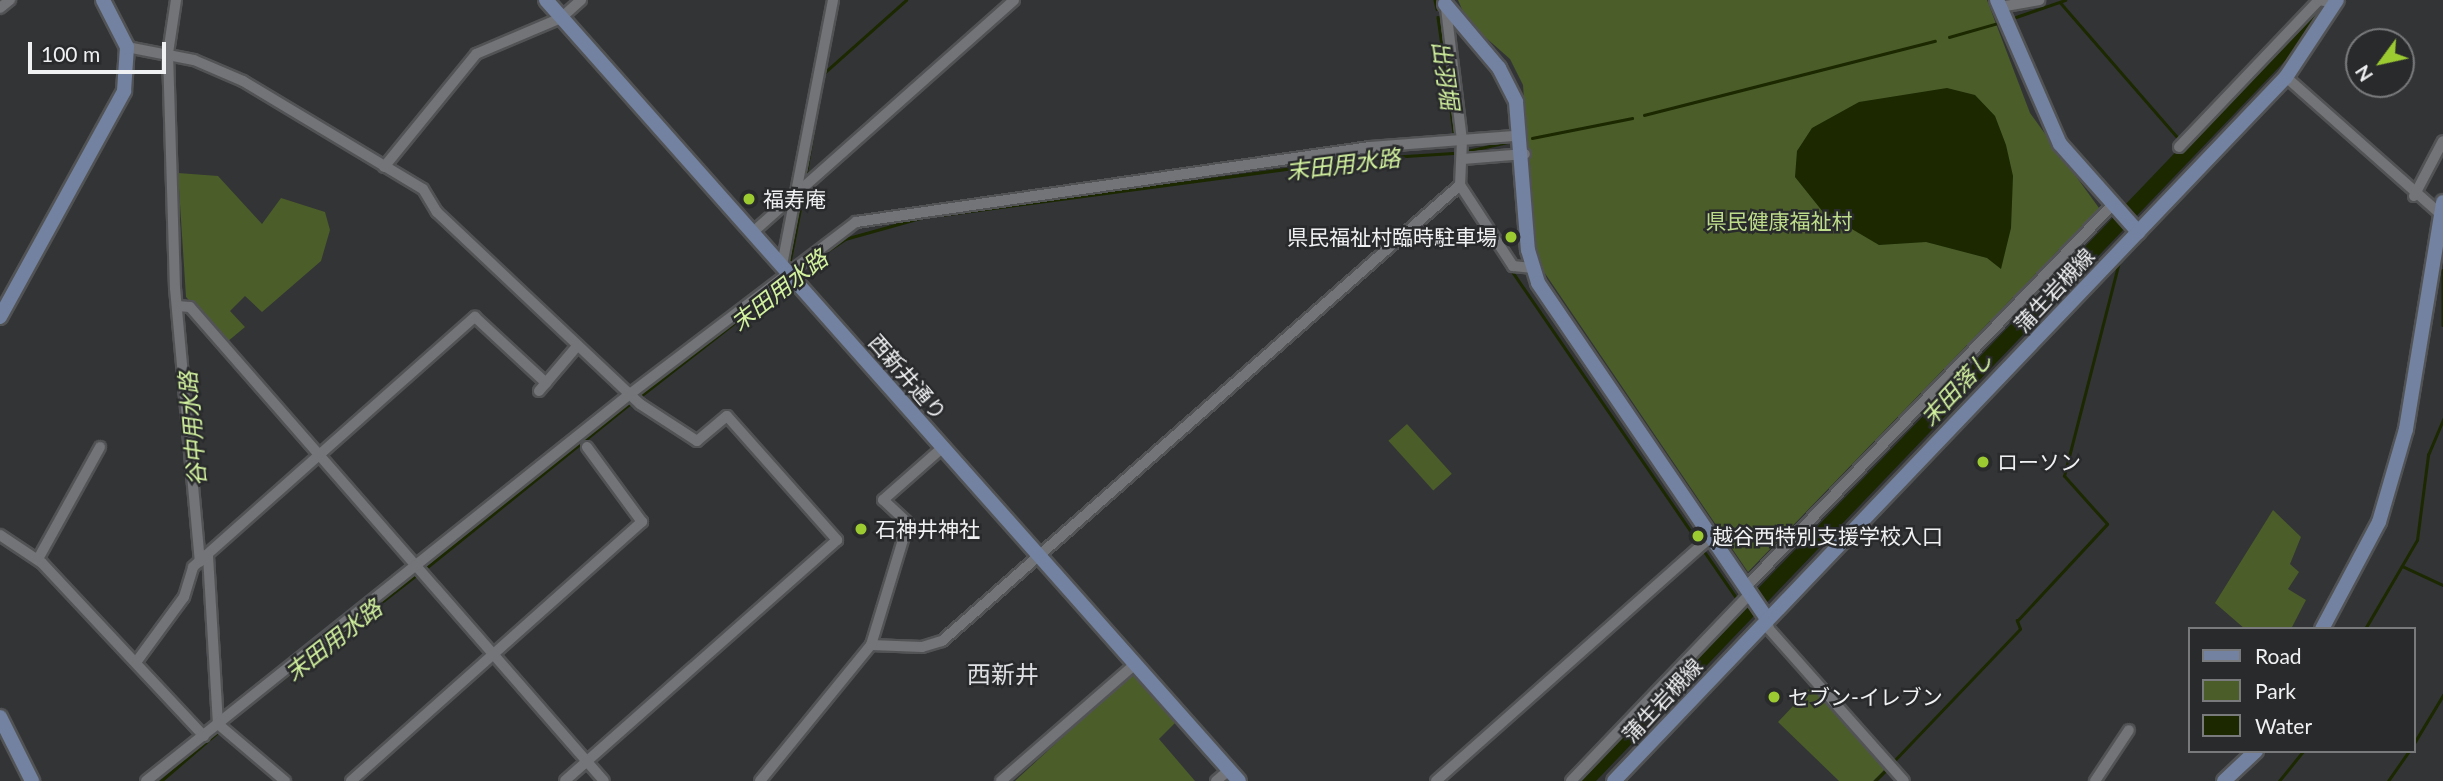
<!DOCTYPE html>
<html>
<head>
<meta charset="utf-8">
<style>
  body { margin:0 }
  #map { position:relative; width:2443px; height:781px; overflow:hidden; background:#333436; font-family:Lato,"Noto Sans JP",sans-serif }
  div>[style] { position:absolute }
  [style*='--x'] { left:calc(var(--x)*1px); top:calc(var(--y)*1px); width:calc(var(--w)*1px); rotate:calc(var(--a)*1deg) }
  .green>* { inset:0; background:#4b5d29; transform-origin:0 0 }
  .water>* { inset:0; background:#1b2800 }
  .stream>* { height:2.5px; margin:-1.25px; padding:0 1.25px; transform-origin:1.25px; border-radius:1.25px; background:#1b2800 }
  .river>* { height:16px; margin:-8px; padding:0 8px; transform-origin:8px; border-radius:8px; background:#1b2800 }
  .roads { filter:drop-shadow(2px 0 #525355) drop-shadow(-2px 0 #525355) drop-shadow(0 2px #525355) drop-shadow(0 -2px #525355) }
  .street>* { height:10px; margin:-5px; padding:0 5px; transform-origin:5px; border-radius:5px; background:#737477 }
  .secondary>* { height:14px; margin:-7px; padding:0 7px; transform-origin:7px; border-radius:7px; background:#7282a0 }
  .dots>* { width:19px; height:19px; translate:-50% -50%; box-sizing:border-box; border:4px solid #292a2c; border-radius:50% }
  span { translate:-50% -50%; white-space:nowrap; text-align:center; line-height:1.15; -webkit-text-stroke:5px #292a2c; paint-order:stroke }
  .poi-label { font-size:21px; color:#f0f1f3 }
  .left { translate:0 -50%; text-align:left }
  .right { translate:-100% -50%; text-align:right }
  .park-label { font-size:21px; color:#bedd8a }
  .street-label { font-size:21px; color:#f0f1f3 }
  .water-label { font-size:23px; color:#d2f29e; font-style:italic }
  .quarter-label { font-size:24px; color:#dee0e3 }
  .legend { position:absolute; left:2188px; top:627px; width:228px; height:126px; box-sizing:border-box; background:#292a2c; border:2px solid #797a7c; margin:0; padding:9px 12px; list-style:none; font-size:21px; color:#f0f1f3 }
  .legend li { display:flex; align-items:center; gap:14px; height:35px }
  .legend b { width:35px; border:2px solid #797a7c }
  .north { position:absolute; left:2345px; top:28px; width:70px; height:70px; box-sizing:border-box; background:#292a2c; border:2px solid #797a7c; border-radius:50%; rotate:237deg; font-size:19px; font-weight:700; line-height:28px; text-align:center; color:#f0f1f3 }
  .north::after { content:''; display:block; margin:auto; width:24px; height:32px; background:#9cca31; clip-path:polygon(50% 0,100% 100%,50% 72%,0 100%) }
  .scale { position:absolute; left:28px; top:42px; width:138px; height:32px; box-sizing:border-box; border:4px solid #f0f1f3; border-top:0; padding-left:9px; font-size:21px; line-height:24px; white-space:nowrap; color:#f0f1f3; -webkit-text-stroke:5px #292a2c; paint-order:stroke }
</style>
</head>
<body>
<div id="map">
  <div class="green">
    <i style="clip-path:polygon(1458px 0,1987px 0,2030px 113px,2099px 208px,1748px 572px,1542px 269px,1534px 240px,1523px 85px,1510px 59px,1467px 21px)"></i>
    <i style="clip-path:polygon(178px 173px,218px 176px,262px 224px,281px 198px,325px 212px,330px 230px,321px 261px,262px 312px,245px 296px,230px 311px,245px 327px,227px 342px,186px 297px)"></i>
    <i style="left:1407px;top:424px;width:67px;height:25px;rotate:48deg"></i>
    <i style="clip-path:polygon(2273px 510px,2301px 537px,2290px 564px,2299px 572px,2288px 589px,2306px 600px,2291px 629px,2245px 629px,2215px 603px)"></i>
    <i style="clip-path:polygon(1134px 671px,1178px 720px,1159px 739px,1195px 781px,1015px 781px)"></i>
    <i style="clip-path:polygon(1811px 687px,1885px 769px,1873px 781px,1839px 781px,1778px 722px)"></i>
  </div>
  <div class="water">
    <i style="clip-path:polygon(1947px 88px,1975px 95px,1995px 116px,2006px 145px,2013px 176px,2011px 228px,2001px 269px,1987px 258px,1926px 242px,1879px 245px,1823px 212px,1795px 177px,1797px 151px,1812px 128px,1859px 102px)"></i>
  </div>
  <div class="stream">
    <i style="--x:1435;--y:0;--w:9;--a:77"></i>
    <i style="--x:2060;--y:2;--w:183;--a:49"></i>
    <i style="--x:1438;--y:17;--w:117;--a:82.1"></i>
    <i style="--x:2016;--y:17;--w:52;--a:-19.1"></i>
    <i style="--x:1949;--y:37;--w:51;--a:-15.9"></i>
    <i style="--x:823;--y:74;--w:111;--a:-41.7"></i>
    <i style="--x:1644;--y:115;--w:300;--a:-14.3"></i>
    <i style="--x:1532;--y:138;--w:102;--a:-11.3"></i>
    <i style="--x:1467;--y:151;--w:47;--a:-12.3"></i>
    <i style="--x:805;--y:179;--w:49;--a:-80.5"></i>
    <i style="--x:941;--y:215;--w:421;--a:-7.6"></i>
    <i style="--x:1358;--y:159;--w:95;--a:-3.6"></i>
    <i style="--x:2131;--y:215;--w:16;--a:-75"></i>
    <i style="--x:817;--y:258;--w:34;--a:-34"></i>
    <i style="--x:845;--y:239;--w:82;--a:-15.6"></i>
    <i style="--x:789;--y:265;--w:73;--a:-79"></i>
    <i style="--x:1510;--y:268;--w:332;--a:55.5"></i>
    <i style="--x:2443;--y:270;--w:55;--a:90"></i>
    <i style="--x:638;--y:398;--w:189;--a:-37.9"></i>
    <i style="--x:1702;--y:548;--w:63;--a:55.3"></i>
    <i style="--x:2402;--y:566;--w:45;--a:24.9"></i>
    <i style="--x:425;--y:569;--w:266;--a:-38.9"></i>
    <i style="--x:1741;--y:606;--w:9;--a:58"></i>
    <i style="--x:2365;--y:629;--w:103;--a:-59.7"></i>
    <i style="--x:2417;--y:540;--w:86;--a:-82.6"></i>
    <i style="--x:2428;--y:455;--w:39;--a:-67"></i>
    <i style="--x:212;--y:710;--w:11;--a:90"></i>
    <i style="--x:234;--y:717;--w:234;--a:-37.9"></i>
    <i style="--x:2413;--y:745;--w:58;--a:-59"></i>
    <i style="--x:1892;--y:763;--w:185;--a:-46.3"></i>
    <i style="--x:2020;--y:629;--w:9;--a:-111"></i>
    <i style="--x:2017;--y:621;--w:132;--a:-47.1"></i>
    <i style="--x:2107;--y:524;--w:64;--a:-131.9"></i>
    <i style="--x:2064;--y:476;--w:221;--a:-75.6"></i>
    <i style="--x:161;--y:781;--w:75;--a:-40.7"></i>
    <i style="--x:1875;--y:781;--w:18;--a:-45"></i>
    <i style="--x:2279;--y:781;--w:38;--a:-51"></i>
    <i style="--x:2388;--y:781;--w:37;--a:-55"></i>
  </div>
  <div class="river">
    <i style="--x:1585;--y:781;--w:1081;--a:-46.27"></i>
  </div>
  <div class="roads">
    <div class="street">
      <i style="--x:176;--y:0;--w:54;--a:98.6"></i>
      <i style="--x:168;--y:53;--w:235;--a:88.3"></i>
      <i style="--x:175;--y:288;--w:275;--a:84.8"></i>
      <i style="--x:1445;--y:0;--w:141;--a:83.1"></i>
      <i style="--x:1462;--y:140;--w:45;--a:92.5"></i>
      <i style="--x:1460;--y:185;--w:97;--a:56.8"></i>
      <i style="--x:1513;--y:266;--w:18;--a:6"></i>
      <i style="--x:2000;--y:7;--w:40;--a:-10"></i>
      <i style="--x:0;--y:8;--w:13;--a:-39"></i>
      <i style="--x:127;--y:47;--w:68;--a:11"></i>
      <i style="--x:194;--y:60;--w:53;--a:23.2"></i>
      <i style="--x:243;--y:81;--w:210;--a:31"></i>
      <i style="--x:423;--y:189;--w:27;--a:59"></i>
      <i style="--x:437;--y:212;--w:279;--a:43.4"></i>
      <i style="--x:640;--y:404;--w:68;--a:33"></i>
      <i style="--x:697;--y:441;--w:39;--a:-40"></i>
      <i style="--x:727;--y:416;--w:166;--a:48.4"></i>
      <i style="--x:837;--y:540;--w:363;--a:138.5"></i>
      <i style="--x:2286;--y:77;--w:205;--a:41.6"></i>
      <i style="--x:2179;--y:147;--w:203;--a:-46.4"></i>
      <i style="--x:2319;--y:0;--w:17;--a:10"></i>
      <i style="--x:1463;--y:159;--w:62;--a:-4.6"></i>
      <i style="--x:384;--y:167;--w:146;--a:-50.8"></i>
      <i style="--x:476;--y:54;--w:92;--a:-23"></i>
      <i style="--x:561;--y:18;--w:27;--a:-42"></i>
      <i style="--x:2414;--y:196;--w:62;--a:-62.2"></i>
      <i style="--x:753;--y:232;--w:349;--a:-41.6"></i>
      <i style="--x:782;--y:265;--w:270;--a:-79.1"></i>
      <i style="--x:177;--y:306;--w:13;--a:4"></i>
      <i style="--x:190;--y:307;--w:629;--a:48.87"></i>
      <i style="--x:539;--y:391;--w:60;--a:-49.7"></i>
      <i style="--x:0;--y:535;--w:50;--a:33.7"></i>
      <i style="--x:42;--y:563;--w:237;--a:46.9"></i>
      <i style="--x:208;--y:556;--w:168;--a:86.6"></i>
      <i style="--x:218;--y:724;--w:88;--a:40.4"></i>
      <i style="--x:38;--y:559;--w:128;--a:-61"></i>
      <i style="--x:1745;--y:588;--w:530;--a:-46.22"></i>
      <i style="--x:1767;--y:619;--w:10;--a:79"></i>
      <i style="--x:1769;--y:629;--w:203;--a:48.4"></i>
      <i style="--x:871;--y:645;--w:51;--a:2.2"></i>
      <i style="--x:922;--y:647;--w:21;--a:-17"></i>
      <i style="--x:942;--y:641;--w:690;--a:-41.36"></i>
      <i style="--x:137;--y:661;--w:79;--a:-53.7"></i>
      <i style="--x:184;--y:597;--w:31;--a:-73"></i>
      <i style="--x:193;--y:567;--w:377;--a:-41.6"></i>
      <i style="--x:475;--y:317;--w:97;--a:42.9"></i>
      <i style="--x:146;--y:781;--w:620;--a:-38.65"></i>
      <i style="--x:630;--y:394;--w:284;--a:-37.3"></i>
      <i style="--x:856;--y:222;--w:519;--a:-8.3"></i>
      <i style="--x:1370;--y:147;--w:144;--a:-4.4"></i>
      <i style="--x:351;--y:781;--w:390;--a:-41.7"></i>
      <i style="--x:642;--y:522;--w:93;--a:-126.3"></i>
      <i style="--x:760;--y:781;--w:176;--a:-50.8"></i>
      <i style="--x:871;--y:645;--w:127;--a:-73.1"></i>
      <i style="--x:908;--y:523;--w:34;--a:-137"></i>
      <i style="--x:883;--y:500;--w:79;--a:-41.4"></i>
      <i style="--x:1001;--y:781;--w:178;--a:-41.1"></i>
      <i style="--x:1216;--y:781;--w:17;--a:-40"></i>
      <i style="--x:1436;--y:781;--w:366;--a:-41.6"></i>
      <i style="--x:1571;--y:781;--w:259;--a:-46.3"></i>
      <i style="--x:2095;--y:781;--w:61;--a:-56.3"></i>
    </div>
    <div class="secondary">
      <i style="--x:546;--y:0;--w:1044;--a:48.42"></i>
      <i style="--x:1997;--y:0;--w:157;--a:66.4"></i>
      <i style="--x:2060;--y:144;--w:118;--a:48.4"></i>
      <i style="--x:1445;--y:4;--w:84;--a:49.8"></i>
      <i style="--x:1499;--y:68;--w:38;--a:63"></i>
      <i style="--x:1516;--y:102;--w:148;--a:85.4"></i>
      <i style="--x:1528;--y:250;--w:34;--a:73"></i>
      <i style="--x:1538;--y:283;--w:407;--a:55.7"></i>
      <i style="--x:0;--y:317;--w:258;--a:-61.2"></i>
      <i style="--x:124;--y:91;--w:44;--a:-86.1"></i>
      <i style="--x:127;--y:47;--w:53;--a:-117.1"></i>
      <i style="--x:2322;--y:629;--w:121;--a:-62"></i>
      <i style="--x:2379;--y:522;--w:97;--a:-73.8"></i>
      <i style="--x:2406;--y:429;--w:230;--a:-80.7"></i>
      <i style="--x:0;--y:717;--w:72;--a:63.4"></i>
      <i style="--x:1614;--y:781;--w:973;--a:-46.33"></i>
      <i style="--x:2286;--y:77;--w:92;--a:-56.5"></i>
      <i style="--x:2224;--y:781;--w:44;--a:-43.2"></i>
    </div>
  </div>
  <div class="dots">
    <i style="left:749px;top:199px;background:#9cca31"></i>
    <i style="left:1511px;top:237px;background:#9cca31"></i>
    <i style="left:1983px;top:462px;background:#9cca31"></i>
    <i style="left:861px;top:529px;background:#9cca31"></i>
    <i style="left:1698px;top:536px;background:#9cca31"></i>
    <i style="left:1774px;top:697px;background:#9cca31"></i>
  </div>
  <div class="poi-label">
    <span class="left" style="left:763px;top:199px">福寿庵</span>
    <span class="right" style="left:1497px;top:237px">県民福祉村臨時駐車場</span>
    <span class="left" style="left:1997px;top:462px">ローソン</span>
    <span class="left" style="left:875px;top:529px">石神井神社</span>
    <span class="left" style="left:1712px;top:536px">越谷西特別支援学校入口</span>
    <span class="left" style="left:1788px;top:697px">セブン-イレブン</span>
  </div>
  <div class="park-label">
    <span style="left:1779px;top:221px">県民健康福祉村</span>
  </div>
  <div class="street-label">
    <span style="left:2054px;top:290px;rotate:-47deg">蒲生岩槻線</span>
    <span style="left:908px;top:377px;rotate:49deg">西新井通り</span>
    <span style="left:1662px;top:700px;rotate:-47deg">蒲生岩槻線</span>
  </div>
  <div class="water-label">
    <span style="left:1446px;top:75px;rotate:82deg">出羽堀</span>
    <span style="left:1343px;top:164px;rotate:-7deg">末田用水路</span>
    <span style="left:779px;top:290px;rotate:-38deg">末田用水路</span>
    <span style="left:1956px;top:388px;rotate:-47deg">末田落し</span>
    <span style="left:192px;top:429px;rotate:-95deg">谷中用水路</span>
    <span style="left:333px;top:640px;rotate:-38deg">末田用水路</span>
  </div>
  <div class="quarter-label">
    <span style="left:1003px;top:674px">西新井</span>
  </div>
  <ul class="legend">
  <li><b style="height:9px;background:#7282a0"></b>Road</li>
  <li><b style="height:19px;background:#4b5d29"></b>Park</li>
  <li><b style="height:19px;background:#1b2800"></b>Water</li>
  </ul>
  <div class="north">N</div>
  <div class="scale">100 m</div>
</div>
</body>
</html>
